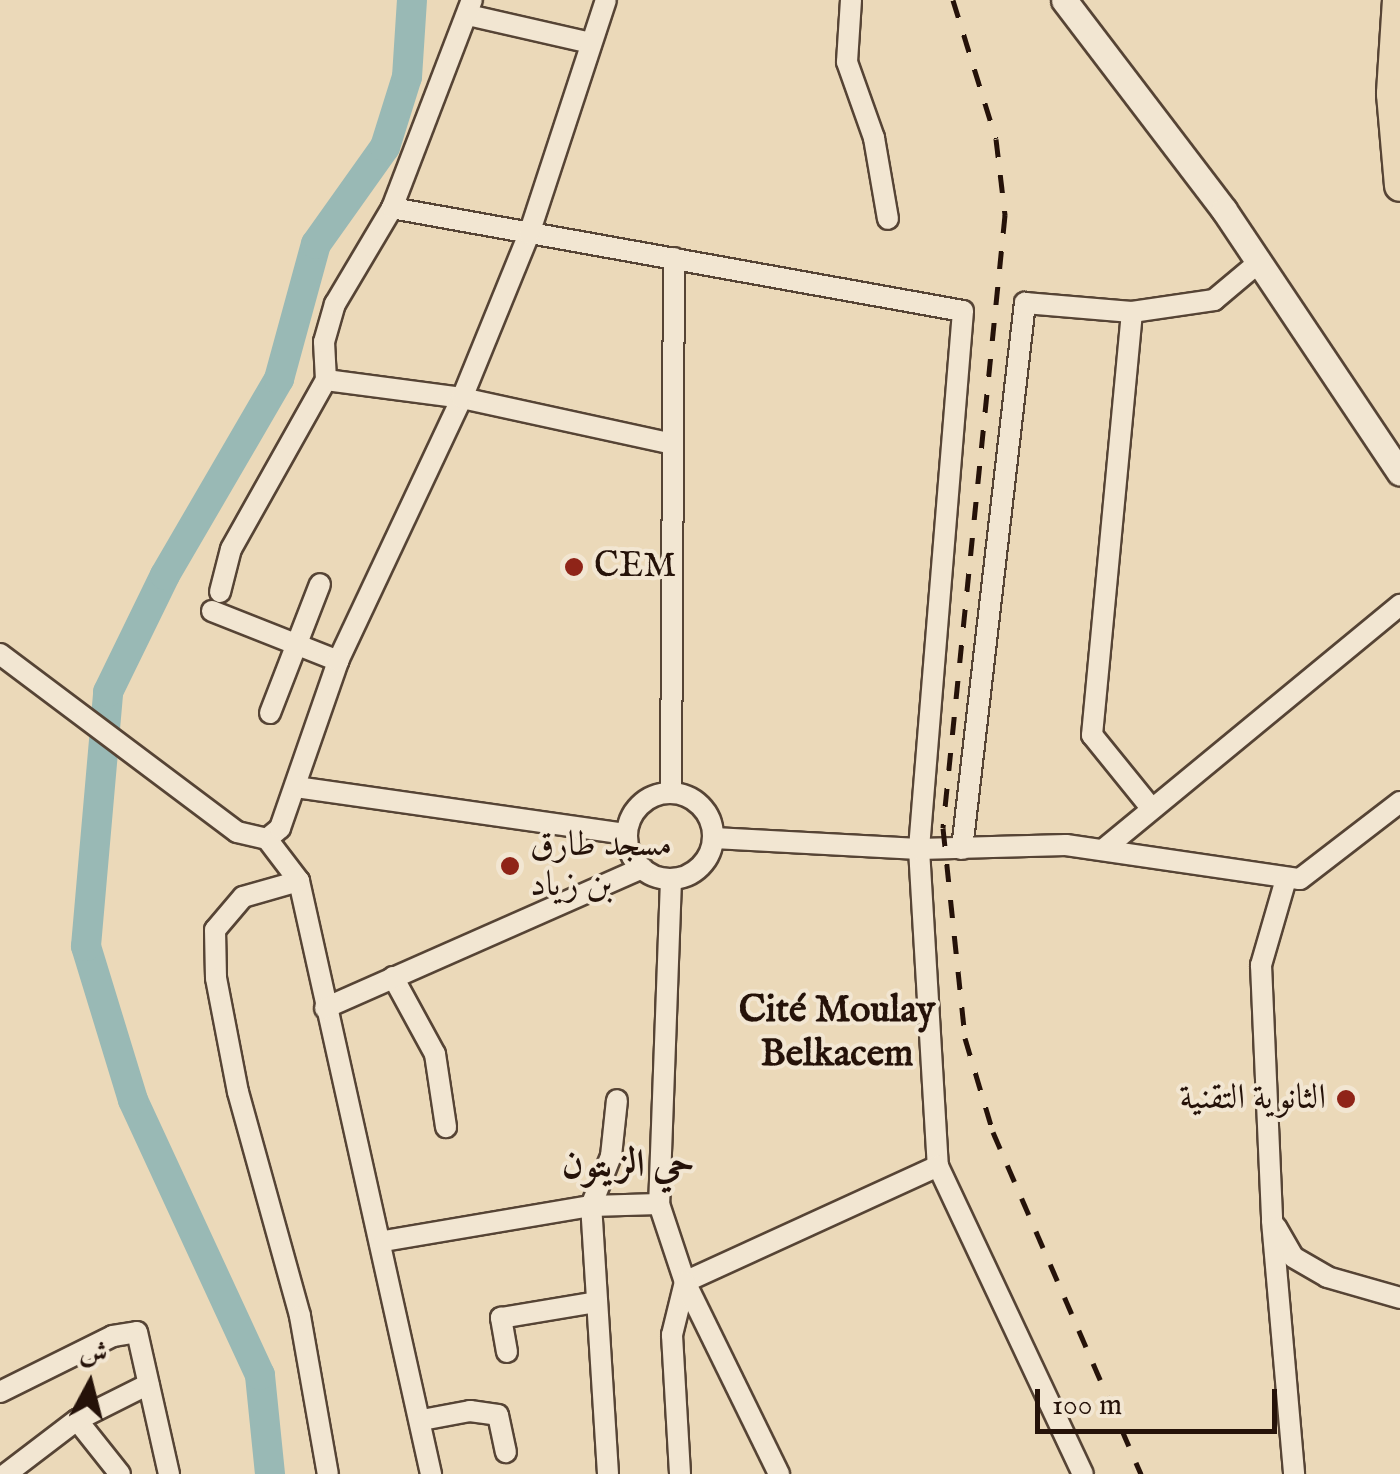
<!DOCTYPE html>
<html>
<head>
<meta charset="utf-8">
<style>
  body { margin:0 }
  #map { position:relative; width:1400px; height:1474px; overflow:hidden; background:#ebd9b9; font-family:"IM FELL English",Amiri,serif }
  div>[style] { position:absolute }
  [style*='--x'] { left:calc(var(--x)*1px); top:calc(var(--y)*1px); width:calc(var(--w)*1px); rotate:calc(var(--a)*1deg) }
  .river>* { height:30px; margin:-15px; padding:0 15px; transform-origin:15px; border-radius:15px; background:#99b9b5 }
  .roads { filter:drop-shadow(2px 0 #564435) drop-shadow(-2px 0 #564435) drop-shadow(0 2px #564435) drop-shadow(0 -2px #564435) }
  .minor>* { height:20px; margin:-10px; padding:0 10px; transform-origin:10px; border-radius:10px; background:#f2e6d2 }
  .minor>.ring { margin:-10px; padding:0; box-sizing:content-box; background:none; border:20px solid #f2e6d2; border-radius:50% }
  .tertiary>* { height:25px; margin:-12.5px; padding:0 12.5px; transform-origin:12.5px; border-radius:12.5px; background:#f2e6d2 }
  .primary>* { height:30px; margin:-15px; padding:0 15px; transform-origin:15px; border-radius:15px; background:#ebd9b9 }
  .rail>* { height:5px; margin-top:-2.5px; transform-origin:0; background:repeating-linear-gradient(90deg,#251209 0 18px,transparent 0 36px) }
  .dots>* { width:28px; height:28px; translate:-50% -50%; box-sizing:border-box; border:5px solid #f2e6d2; border-radius:50% }
  span { translate:-50% -50%; white-space:nowrap; text-align:center; line-height:1.15; -webkit-text-stroke:8px #f2e6d2; paint-order:stroke }
  .poi-label { font-size:35px; color:#251209 }
  .left { translate:0 -50%; text-align:left }
  .right { translate:-100% -50%; text-align:right }
  .neighbourhood-label { font-size:38px; color:#251209; font-weight:700 }
  .north { position:absolute; left:40px; top:1334px; width:100px; height:100px; -webkit-text-stroke:8px #f2e6d2; paint-order:stroke; rotate:7deg; font-size:28px; font-weight:700; line-height:40px; text-align:center; color:#251209 }
  .north::after { content:''; display:block; margin:auto; width:35px; height:45px; background:#251209; clip-path:polygon(50% 0,100% 100%,50% 72%,0 100%) }
  .scale { position:absolute; left:1035px; top:1389px; width:242px; height:45px; box-sizing:border-box; border:5px solid #251209; border-top:0; padding-left:12px; font-size:30px; line-height:35px; white-space:nowrap; color:#251209; -webkit-text-stroke:8px #f2e6d2; paint-order:stroke }
</style>
</head>
<body>
<div id="map">
  <div class="river">
    <i style="--x:270;--y:1474;--w:100;--a:-95.8"></i>
    <i style="--x:260;--y:1375;--w:303;--a:-114.8"></i>
    <i style="--x:133;--y:1100;--w:161;--a:-107"></i>
    <i style="--x:86;--y:946;--w:255;--a:-85"></i>
    <i style="--x:108;--y:692;--w:130;--a:-64"></i>
    <i style="--x:165;--y:575;--w:227;--a:-59.8"></i>
    <i style="--x:279;--y:379;--w:140;--a:-74.7"></i>
    <i style="--x:316;--y:244;--w:119;--a:-54.6"></i>
    <i style="--x:385;--y:147;--w:73;--a:-72.6"></i>
    <i style="--x:407;--y:77;--w:77;--a:-86.3"></i>
  </div>
  <div class="roads">
    <div class="minor">
      <i style="--x:851;--y:0;--w:62;--a:93.7"></i>
      <i style="--x:847;--y:62;--w:81;--a:70.4"></i>
      <i style="--x:874;--y:138;--w:82;--a:80.2"></i>
      <i style="--x:468;--y:15;--w:126;--a:12.8"></i>
      <i style="--x:392;--y:208;--w:580;--a:10.23"></i>
      <i style="--x:963;--y:311;--w:540;--a:94.68"></i>
      <i style="--x:919;--y:849;--w:318;--a:86.6"></i>
      <i style="--x:938;--y:1166;--w:278;--a:155.4"></i>
      <i style="--x:685;--y:1282;--w:55;--a:103.8"></i>
      <i style="--x:672;--y:1335;--w:139;--a:86.7"></i>
      <i style="--x:1132;--y:312;--w:425;--a:95.4"></i>
      <i style="--x:1092;--y:735;--w:95;--a:51"></i>
      <i style="--x:326;--y:380;--w:137;--a:7.5"></i>
      <i style="--x:462;--y:398;--w:216;--a:12.3"></i>
      <i style="--x:220;--y:592;--w:44;--a:-75.7"></i>
      <i style="--x:231;--y:549;--w:194;--a:-60.7"></i>
      <i style="--x:326;--y:380;--w:38;--a:-93"></i>
      <i style="--x:324;--y:342;--w:40;--a:-74"></i>
      <i style="--x:335;--y:304;--w:112;--a:-59.3"></i>
      <i style="--x:392;--y:208;--w:223;--a:-69"></i>
      <i style="--x:212;--y:611;--w:136;--a:21.6"></i>
      <i style="--x:0;--y:654;--w:296;--a:36.9"></i>
      <i style="--x:237;--y:832;--w:31;--a:13"></i>
      <i style="--x:267;--y:839;--w:53;--a:52.7"></i>
      <i style="--x:299;--y:881;--w:608;--a:77.45"></i>
      <i style="--x:270;--y:713;--w:138;--a:-68.8"></i>
      <i style="--x:296;--y:787;--w:334;--a:8.1"></i>
      <i style="--x:671;--y:792;--w:534;--a:-89.68"></i>
      <i class="ring" style="left:627px;top:793px;width:66px;height:66px"></i>
      <i style="--x:714;--y:838;--w:205;--a:3.1"></i>
      <i style="--x:919;--y:849;--w:147;--a:-1.6"></i>
      <i style="--x:1066;--y:845;--w:236;--a:8.3"></i>
      <i style="--x:1300;--y:879;--w:126;--a:-37.6"></i>
      <i style="--x:267;--y:839;--w:17;--a:-40"></i>
      <i style="--x:280;--y:828;--w:177;--a:-70.8"></i>
      <i style="--x:338;--y:661;--w:291;--a:-64.8"></i>
      <i style="--x:462;--y:398;--w:177;--a:-67.8"></i>
      <i style="--x:529;--y:234;--w:246;--a:-71.8"></i>
      <i style="--x:962;--y:849;--w:550;--a:-83.42"></i>
      <i style="--x:1025;--y:303;--w:107;--a:4.8"></i>
      <i style="--x:1132;--y:312;--w:83;--a:-8.3"></i>
      <i style="--x:1214;--y:300;--w:57;--a:-40.1"></i>
      <i style="--x:1104;--y:849;--w:384;--a:-39.5"></i>
      <i style="--x:1286;--y:879;--w:90;--a:106.2"></i>
      <i style="--x:1261;--y:965;--w:256;--a:87.5"></i>
      <i style="--x:1272;--y:1221;--w:254;--a:85"></i>
      <i style="--x:671;--y:880;--w:324;--a:92.1"></i>
      <i style="--x:659;--y:1204;--w:82;--a:71.6"></i>
      <i style="--x:685;--y:1282;--w:214;--a:63.9"></i>
      <i style="--x:299;--y:881;--w:58;--a:164.1"></i>
      <i style="--x:243;--y:897;--w:43;--a:130.3"></i>
      <i style="--x:215;--y:930;--w:48;--a:88.8"></i>
      <i style="--x:216;--y:978;--w:116;--a:79.1"></i>
      <i style="--x:238;--y:1092;--w:232;--a:74.5"></i>
      <i style="--x:300;--y:1316;--w:160;--a:80"></i>
      <i style="--x:393;--y:977;--w:88;--a:61.4"></i>
      <i style="--x:435;--y:1054;--w:74;--a:81.4"></i>
      <i style="--x:325;--y:1008;--w:347;--a:-23.8"></i>
      <i style="--x:938;--y:1166;--w:340;--a:64.8"></i>
      <i style="--x:1276;--y:1227;--w:34;--a:60"></i>
      <i style="--x:1293;--y:1257;--w:39;--a:30"></i>
      <i style="--x:1327;--y:1277;--w:76;--a:16"></i>
      <i style="--x:384;--y:1241;--w:210;--a:-9.6"></i>
      <i style="--x:591;--y:1206;--w:68;--a:-1.7"></i>
      <i style="--x:507;--y:1352;--w:35;--a:-100"></i>
      <i style="--x:501;--y:1318;--w:97;--a:-9.5"></i>
      <i style="--x:0;--y:1392;--w:126;--a:-26.4"></i>
      <i style="--x:113;--y:1336;--w:24;--a:-9"></i>
      <i style="--x:137;--y:1332;--w:146;--a:77.3"></i>
      <i style="--x:77;--y:1420;--w:69;--a:51.5"></i>
      <i style="--x:422;--y:1420;--w:49;--a:-10.6"></i>
      <i style="--x:470;--y:1411;--w:28;--a:8"></i>
      <i style="--x:498;--y:1415;--w:38;--a:78"></i>
      <i style="--x:6;--y:1474;--w:89;--a:-37.3"></i>
      <i style="--x:77;--y:1420;--w:80;--a:-26.6"></i>
      <i style="--x:608;--y:1474;--w:269;--a:-93.6"></i>
      <i style="--x:591;--y:1206;--w:54;--a:-68.2"></i>
      <i style="--x:611;--y:1156;--w:56;--a:-83.9"></i>
    </div>
    <div class="tertiary">
      <i style="--x:1064;--y:0;--w:264;--a:52.7"></i>
      <i style="--x:1224;--y:210;--w:316;--a:56.2"></i>
    </div>
    <div class="primary">
      <i style="--x:1398;--y:0;--w:94;--a:93.7"></i>
      <i style="--x:1392;--y:94;--w:92;--a:85"></i>
    </div>
  </div>
  <div class="rail">
    <i style="--x:953;--y:0;--w:145;--a:72.8"></i>
    <i style="--x:996;--y:139;--w:77;--a:83.2"></i>
    <i style="--x:1005;--y:215;--w:616;--a:95.78"></i>
    <i style="--x:943;--y:828;--w:211;--a:84"></i>
    <i style="--x:965;--y:1038;--w:98;--a:73.4"></i>
    <i style="--x:993;--y:1132;--w:373;--a:66.6"></i>
  </div>
  <div class="dots">
    <i style="left:574px;top:567px;background:#8f2418"></i>
    <i style="left:510px;top:866px;background:#8f2418"></i>
    <i style="left:1346px;top:1099px;background:#8f2418"></i>
  </div>
  <div class="poi-label">
    <span class="left" style="left:594px;top:567px">CEM</span>
    <span class="left" style="left:530px;top:866px">مسجد طارق<br>بن زياد</span>
    <span class="right" style="left:1326px;top:1099px">الثانوية التقنية</span>
  </div>
  <div class="neighbourhood-label">
    <span style="left:837px;top:1034px">Cité Moulay<br>Belkacem</span>
    <span style="left:628px;top:1167px">حي الزيتون</span>
  </div>
  <div class="north">ش</div>
  <div class="scale">100 m</div>
</div>
</body>
</html>
